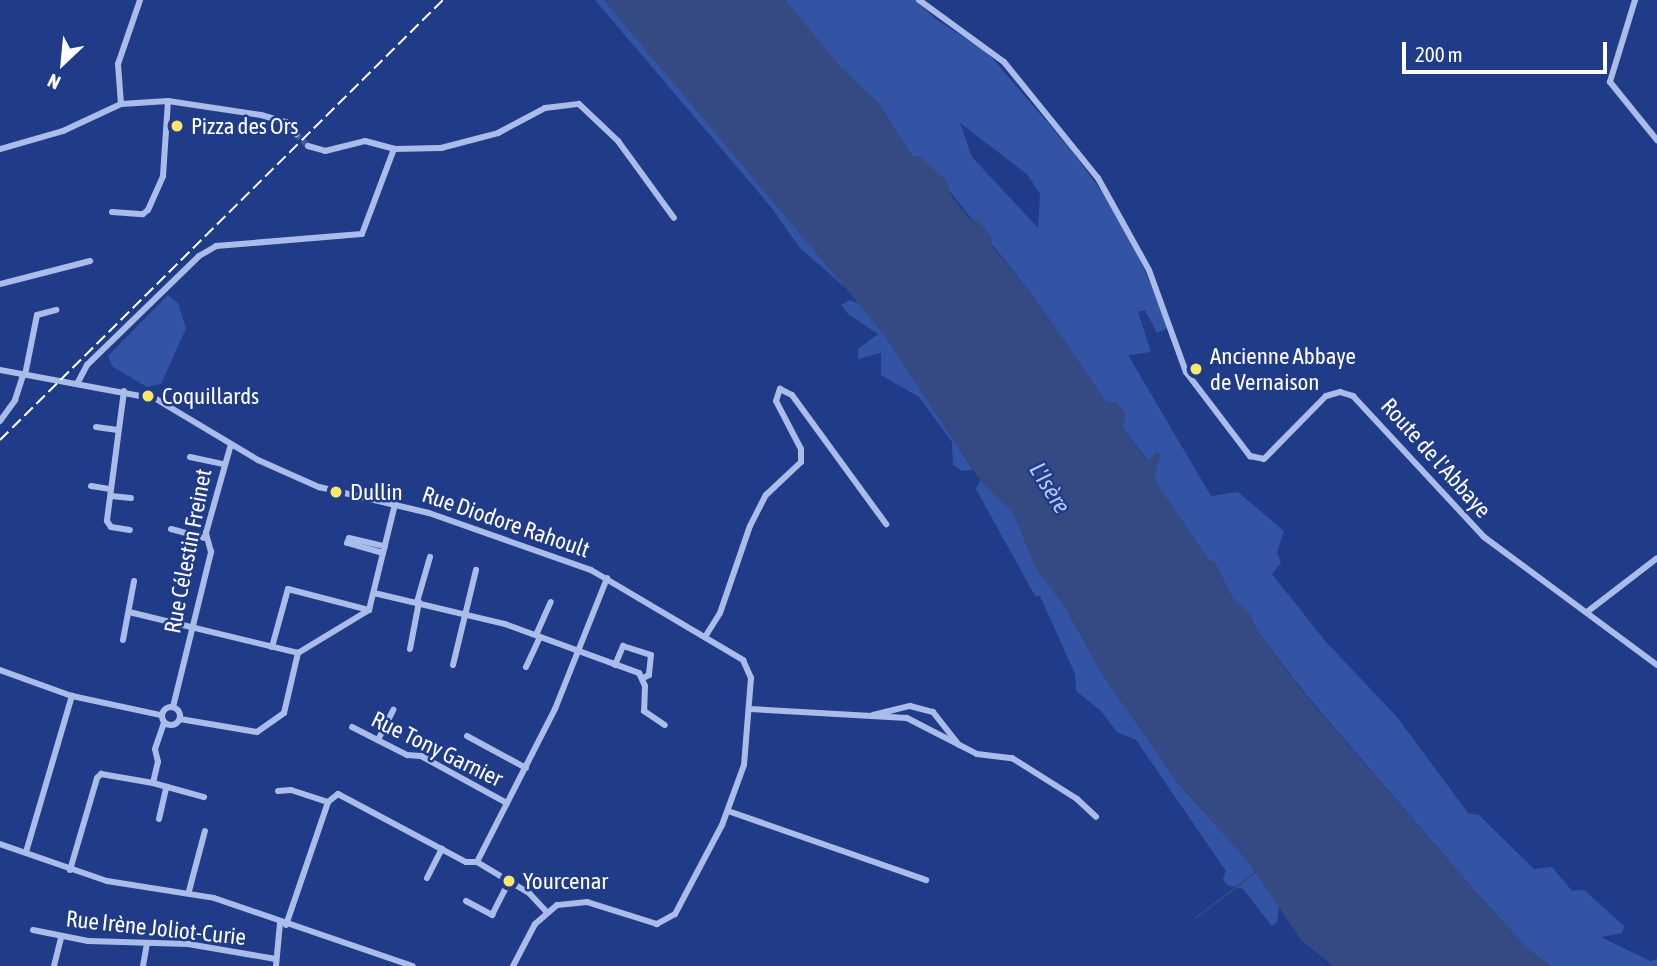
<!DOCTYPE html>
<html>
<head>
<meta charset="utf-8">
<style>
  body { margin:0 }
  #map { position:relative; width:1657px; height:966px; overflow:hidden; background:#203b88; font-family:"Asap Condensed",sans-serif }
  div>[style] { position:absolute }
  [style*='--x'] { left:calc(var(--x)*1px); top:calc(var(--y)*1px); width:calc(var(--w)*1px); rotate:calc(var(--a)*1deg) }
  .green>* { inset:0; background:#3354a5 }
  .water>* { inset:0; background:#354983 }
  .stream>* { height:2px; margin:-1px; padding:0 1px; transform-origin:1px; border-radius:1px; background:#354983 }
  .street-tunnel>* { height:6px; margin-top:-3px; transform-origin:0; background:repeating-linear-gradient(90deg,#41589a 0 6px,transparent 0 9px) }
  .street>* { height:6px; margin:-3px; padding:0 3px; transform-origin:3px; border-radius:3px; background:#aabcea }
  .street>.ring { margin:-3px; padding:0; box-sizing:content-box; background:none; border:6px solid #aabcea; border-radius:50% }
  .rail>* { height:2px; margin-top:-1px; transform-origin:0; background:repeating-linear-gradient(90deg,#fff 0 12px,transparent 0 17px) }
  .dots>* { width:19px; height:19px; translate:-50% -50%; box-sizing:border-box; border:4px solid #203b88; border-radius:50% }
  span { translate:-50% -50%; white-space:nowrap; text-align:center; line-height:1.15; -webkit-text-stroke:5px #203b88; paint-order:stroke }
  .poi-label { font-size:23px; color:#fff }
  .left { translate:0 -50%; text-align:left }
  .street-label { font-size:23px; color:#fff }
  .water-label { font-size:24px; color:#b6c7f2; font-style:italic }
  .north { position:absolute; left:28px; top:28px; width:70px; height:70px; -webkit-text-stroke:5px #203b88; paint-order:stroke; rotate:206deg; font-size:19px; font-weight:700; line-height:28px; text-align:center; color:#fff }
  .north::after { content:''; display:block; margin:auto; width:24px; height:32px; background:#fff; clip-path:polygon(50% 0,100% 100%,50% 72%,0 100%) }
  .scale { position:absolute; left:1402px; top:42px; width:205px; height:32px; box-sizing:border-box; border:4px solid #fff; border-top:0; padding-left:9px; font-size:21px; line-height:24px; white-space:nowrap; color:#fff; -webkit-text-stroke:5px #203b88; paint-order:stroke }
</style>
</head>
<body>
<div id="map">
  <div class="green">
    <i style="clip-path:polygon(595px 0,604px 0,850px 292px,799px 247px,771px 207px)"></i>
    <i style="clip-path:polygon(evenodd,785px 0,915px 0,937px 20px,987px 52px,1071px 150px,1122px 219px,1169px 327px,1157px 333px,1145px 310px,1138px 312px,1151px 352px,1128px 355px,1211px 496px,1238px 492px,1284px 531px,1277px 552px,1281px 563px,1272px 574px,1326px 642px,1397px 717px,1468px 813px,1479px 815px,1534px 869px,1552px 867px,1572px 891px,1584px 890px,1624px 926px,1622px 933px,1601px 937px,1650px 961px,1657px 959px,1657px 966px,1550px 966px,1526px 947px,1474px 890px,1308px 697px,1257px 631px,1250px 615px,1233px 599px,1215px 563px,1208px 559px,1158px 486px,1154px 478px,1160px 455px,1148px 461px,1123px 428px,1116px 402px,1106px 402px,1034px 297px,948px 189px,912px 156px,880px 105px,839px 66px,785px 0,960px 123px,1027px 174px,1040px 194px,1038px 228px,972px 157px,960px 123px)"></i>
    <i style="clip-path:polygon(168px 295px,178px 303px,186px 328px,161px 384px,147px 387px,113px 367px,108px 356px)"></i>
    <i style="clip-path:polygon(850px 300px,859px 304px,884px 334px,973px 470px,962px 471px,953px 465px,952px 442px,919px 397px,881px 375px,881px 353px,858px 359px,858px 349px,878px 334px,848px 314px,841px 305px)"></i>
    <i style="clip-path:polygon(980px 480px,1013px 512px,1036px 568px,1064px 605px,1103px 675px,1178px 783px,1248px 861px,1279px 906px,1277px 922px,1272px 926px,1243px 889px,1227px 885px,1223px 879px,1226px 871px,1136px 740px,1117px 732px,1100px 710px,1076px 691px,1075px 674px,1040px 596px,1035px 596px,976px 489px)"></i>
  </div>
  <div class="water">
    <i style="clip-path:polygon(604px 0,785px 0,839px 65px,880px 105px,912px 156px,920px 157px,947px 181px,950px 194px,970px 219px,978px 220px,992px 238px,991px 245px,1034px 297px,1106px 402px,1116px 402px,1126px 414px,1123px 428px,1147px 461px,1157px 452px,1160px 455px,1154px 477px,1158px 486px,1208px 559px,1215px 563px,1233px 599px,1250px 615px,1257px 631px,1307px 697px,1474px 890px,1526px 947px,1550px 966px,1333px 966px,1301px 940px,1248px 861px,1178px 783px,1103px 675px,1064px 605px,1036px 568px,1013px 512px,980px 480px,884px 334px)"></i>
  </div>
  <div class="stream">
    <i style="--x:1196;--y:918;--w:76;--a:-37.5"></i>
  </div>
  <div class="street-tunnel">
    <i style="--x:296;--y:134;--w:17;--a:45"></i>
  </div>
  <div class="street">
    <i style="--x:919;--y:0;--w:105;--a:36.1"></i>
    <i style="--x:1004;--y:62;--w:149;--a:51"></i>
    <i style="--x:1098;--y:178;--w:105;--a:61"></i>
    <i style="--x:1149;--y:270;--w:109;--a:70.1"></i>
    <i style="--x:1186;--y:372;--w:106;--a:52.7"></i>
    <i style="--x:1250;--y:456;--w:14;--a:12"></i>
    <i style="--x:1264;--y:459;--w:88;--a:-45.5"></i>
    <i style="--x:1326;--y:396;--w:15;--a:-16"></i>
    <i style="--x:1340;--y:392;--w:14;--a:17"></i>
    <i style="--x:1353;--y:396;--w:192;--a:47.1"></i>
    <i style="--x:1484;--y:537;--w:215;--a:36.5"></i>
    <i style="--x:1635;--y:0;--w:86;--a:107"></i>
    <i style="--x:1610;--y:82;--w:75;--a:51"></i>
    <i style="--x:121;--y:104;--w:40;--a:-94.3"></i>
    <i style="--x:118;--y:64;--w:68;--a:-71"></i>
    <i style="--x:308;--y:146;--w:18;--a:16"></i>
    <i style="--x:325;--y:151;--w:41;--a:-14"></i>
    <i style="--x:365;--y:141;--w:30;--a:15"></i>
    <i style="--x:394;--y:149;--w:47;--a:-1.2"></i>
    <i style="--x:441;--y:148;--w:59;--a:-14.7"></i>
    <i style="--x:498;--y:133;--w:53;--a:-28"></i>
    <i style="--x:545;--y:108;--w:34;--a:-7"></i>
    <i style="--x:579;--y:104;--w:54;--a:43.5"></i>
    <i style="--x:618;--y:141;--w:95;--a:54"></i>
    <i style="--x:0;--y:149;--w:66;--a:-15.9"></i>
    <i style="--x:63;--y:131;--w:64;--a:-25"></i>
    <i style="--x:121;--y:104;--w:47;--a:-3.7"></i>
    <i style="--x:168;--y:101;--w:94;--a:8.6"></i>
    <i style="--x:261;--y:115;--w:26;--a:16"></i>
    <i style="--x:286;--y:122;--w:16;--a:50"></i>
    <i style="--x:112;--y:212;--w:31;--a:4"></i>
    <i style="--x:143;--y:214;--w:6;--a:-39"></i>
    <i style="--x:148;--y:210;--w:37;--a:-66"></i>
    <i style="--x:163;--y:176;--w:75;--a:-86.2"></i>
    <i style="--x:0;--y:284;--w:93;--a:-14.3"></i>
    <i style="--x:0;--y:370;--w:159;--a:10.5"></i>
    <i style="--x:156;--y:399;--w:119;--a:30.9"></i>
    <i style="--x:258;--y:460;--w:67;--a:23.9"></i>
    <i style="--x:319;--y:487;--w:113;--a:13.3"></i>
    <i style="--x:429;--y:513;--w:172;--a:19.4"></i>
    <i style="--x:591;--y:570;--w:177;--a:30.6"></i>
    <i style="--x:743;--y:660;--w:20;--a:66"></i>
    <i style="--x:751;--y:678;--w:87;--a:94.6"></i>
    <i style="--x:744;--y:765;--w:64;--a:110.1"></i>
    <i style="--x:722;--y:825;--w:101;--a:117.8"></i>
    <i style="--x:675;--y:914;--w:21;--a:151"></i>
    <i style="--x:657;--y:924;--w:73;--a:-162.6"></i>
    <i style="--x:587;--y:902;--w:30;--a:174"></i>
    <i style="--x:557;--y:905;--w:29;--a:139"></i>
    <i style="--x:535;--y:924;--w:47;--a:117.6"></i>
    <i style="--x:25;--y:375;--w:61;--a:-78.7"></i>
    <i style="--x:37;--y:315;--w:20;--a:-15"></i>
    <i style="--x:78;--y:382;--w:19;--a:-62"></i>
    <i style="--x:87;--y:365;--w:156;--a:-44.2"></i>
    <i style="--x:199;--y:256;--w:20;--a:-30"></i>
    <i style="--x:216;--y:246;--w:146;--a:-4.7"></i>
    <i style="--x:362;--y:234;--w:91;--a:-69.4"></i>
    <i style="--x:124;--y:391;--w:131;--a:97.5"></i>
    <i style="--x:107;--y:521;--w:7;--a:56"></i>
    <i style="--x:111;--y:527;--w:19;--a:9"></i>
    <i style="--x:0;--y:421;--w:26;--a:-54"></i>
    <i style="--x:15;--y:400;--w:26;--a:-72"></i>
    <i style="--x:96;--y:427;--w:22;--a:8"></i>
    <i style="--x:190;--y:457;--w:33;--a:12"></i>
    <i style="--x:91;--y:486;--w:20;--a:9"></i>
    <i style="--x:111;--y:496;--w:20;--a:6"></i>
    <i style="--x:171;--y:529;--w:35;--a:15"></i>
    <i style="--x:383;--y:553;--w:37;--a:-164"></i>
    <i style="--x:347;--y:543;--w:5;--a:-68"></i>
    <i style="--x:349;--y:538;--w:37;--a:13"></i>
    <i style="--x:374;--y:593;--w:135;--a:13.3"></i>
    <i style="--x:505;--y:624;--w:143;--a:20.1"></i>
    <i style="--x:639;--y:673;--w:14;--a:65"></i>
    <i style="--x:645;--y:686;--w:25;--a:92"></i>
    <i style="--x:644;--y:711;--w:25;--a:34"></i>
    <i style="--x:417;--y:602;--w:47;--a:-73.9"></i>
    <i style="--x:129;--y:612;--w:174;--a:13.6"></i>
    <i style="--x:1587;--y:612;--w:88;--a:-37.6"></i>
    <i style="--x:536;--y:635;--w:36;--a:-66"></i>
    <i style="--x:705;--y:637;--w:28;--a:-58"></i>
    <i style="--x:720;--y:613;--w:92;--a:-71"></i>
    <i style="--x:750;--y:526;--w:35;--a:-63"></i>
    <i style="--x:766;--y:495;--w:48;--a:-43.3"></i>
    <i style="--x:801;--y:462;--w:13;--a:-90"></i>
    <i style="--x:801;--y:449;--w:54;--a:-117.5"></i>
    <i style="--x:776;--y:401;--w:13;--a:-72"></i>
    <i style="--x:780;--y:389;--w:13;--a:27"></i>
    <i style="--x:792;--y:395;--w:160;--a:53.9"></i>
    <i style="--x:123;--y:640;--w:60;--a:-79.4"></i>
    <i style="--x:272;--y:647;--w:60;--a:-74.6"></i>
    <i style="--x:288;--y:589;--w:84;--a:14.5"></i>
    <i style="--x:410;--y:649;--w:48;--a:-79.2"></i>
    <i style="--x:298;--y:653;--w:83;--a:-31.2"></i>
    <i style="--x:369;--y:610;--w:109;--a:-76.2"></i>
    <i style="--x:453;--y:665;--w:98;--a:-76.4"></i>
    <i style="--x:615;--y:665;--w:21;--a:-67"></i>
    <i style="--x:623;--y:646;--w:29;--a:18"></i>
    <i style="--x:651;--y:655;--w:20;--a:96"></i>
    <i style="--x:649;--y:675;--w:7;--a:153"></i>
    <i style="--x:526;--y:667;--w:33;--a:-65"></i>
    <i style="--x:0;--y:670;--w:77;--a:19.9"></i>
    <i class="ring" style="left:162px;top:707px;width:12px;height:12px"></i>
    <i style="--x:173;--y:707;--w:160;--a:-76.2"></i>
    <i style="--x:211;--y:552;--w:20;--a:-105"></i>
    <i style="--x:206;--y:533;--w:92;--a:-74.3"></i>
    <i style="--x:750;--y:709;--w:157;--a:3.3"></i>
    <i style="--x:907;--y:718;--w:79;--a:27.2"></i>
    <i style="--x:977;--y:754;--w:35;--a:7"></i>
    <i style="--x:1012;--y:758;--w:77;--a:32.2"></i>
    <i style="--x:1077;--y:799;--w:26;--a:43"></i>
    <i style="--x:873;--y:715;--w:38;--a:-14"></i>
    <i style="--x:910;--y:706;--w:24;--a:15"></i>
    <i style="--x:933;--y:712;--w:42;--a:51.8"></i>
    <i style="--x:180;--y:719;--w:78;--a:9.6"></i>
    <i style="--x:257;--y:732;--w:33;--a:-35"></i>
    <i style="--x:284;--y:713;--w:62;--a:-76.9"></i>
    <i style="--x:352;--y:727;--w:62;--a:27"></i>
    <i style="--x:407;--y:755;--w:14;--a:4"></i>
    <i style="--x:421;--y:756;--w:98;--a:28.7"></i>
    <i style="--x:467;--y:736;--w:67;--a:28.5"></i>
    <i style="--x:378;--y:740;--w:34;--a:-63"></i>
    <i style="--x:153;--y:783;--w:53;--a:15.4"></i>
    <i style="--x:278;--y:791;--w:13;--a:-4"></i>
    <i style="--x:291;--y:790;--w:39;--a:18"></i>
    <i style="--x:728;--y:811;--w:210;--a:19.2"></i>
    <i style="--x:159;--y:819;--w:31;--a:-77"></i>
    <i style="--x:0;--y:844;--w:113;--a:19.1"></i>
    <i style="--x:107;--y:881;--w:108;--a:9"></i>
    <i style="--x:214;--y:898;--w:210;--a:18.9"></i>
    <i style="--x:26;--y:852;--w:163;--a:-73.6"></i>
    <i style="--x:72;--y:696;--w:91;--a:12.1"></i>
    <i style="--x:477;--y:862;--w:172;--a:-63"></i>
    <i style="--x:555;--y:709;--w:141;--a:-68.3"></i>
    <i style="--x:70;--y:870;--w:96;--a:-73.6"></i>
    <i style="--x:97;--y:778;--w:6;--a:-45"></i>
    <i style="--x:101;--y:774;--w:53;--a:9.8"></i>
    <i style="--x:153;--y:783;--w:22;--a:-77"></i>
    <i style="--x:158;--y:762;--w:13;--a:-103"></i>
    <i style="--x:155;--y:749;--w:28;--a:-71"></i>
    <i style="--x:427;--y:878;--w:33;--a:-63"></i>
    <i style="--x:189;--y:891;--w:62;--a:-75.1"></i>
    <i style="--x:466;--y:901;--w:30;--a:28"></i>
    <i style="--x:492;--y:915;--w:38;--a:-63"></i>
    <i style="--x:286;--y:925;--w:130;--a:-71.1"></i>
    <i style="--x:328;--y:802;--w:13;--a:-39"></i>
    <i style="--x:338;--y:794;--w:145;--a:28"></i>
    <i style="--x:466;--y:862;--w:11;--a:0"></i>
    <i style="--x:477;--y:862;--w:61;--a:30.8"></i>
    <i style="--x:529;--y:893;--w:25;--a:47"></i>
    <i style="--x:33;--y:930;--w:56;--a:11.3"></i>
    <i style="--x:88;--y:941;--w:100;--a:1.7"></i>
    <i style="--x:188;--y:944;--w:89;--a:9.7"></i>
    <i style="--x:54;--y:966;--w:30;--a:-76"></i>
    <i style="--x:143;--y:966;--w:23;--a:-80"></i>
    <i style="--x:276;--y:966;--w:43;--a:-84.7"></i>
  </div>
  <div class="rail">
    <i style="--x:0;--y:440;--w:624;--a:-44.81"></i>
  </div>
  <div class="dots">
    <i style="left:177px;top:126px;background:#f8e76a"></i>
    <i style="left:1196px;top:369px;background:#f8e76a"></i>
    <i style="left:148px;top:396px;background:#f8e76a"></i>
    <i style="left:336px;top:492px;background:#f8e76a"></i>
    <i style="left:509px;top:881px;background:#f8e76a"></i>
  </div>
  <div class="poi-label">
    <span class="left" style="left:191px;top:126px">Pizza des Ors</span>
    <span class="left" style="left:1210px;top:369px">Ancienne Abbaye<br>de Vernaison</span>
    <span class="left" style="left:162px;top:396px">Coquillards</span>
    <span class="left" style="left:350px;top:492px">Dullin</span>
    <span class="left" style="left:523px;top:881px">Yourcenar</span>
  </div>
  <div class="street-label">
    <span style="left:1436px;top:458px;rotate:48deg">Route de l'Abbaye</span>
    <span style="left:506px;top:522px;rotate:19deg">Rue Diodore Rahoult</span>
    <span style="left:188px;top:551px;rotate:-79deg">Rue Célestin Freinet</span>
    <span style="left:437px;top:749px;rotate:26deg">Rue Tony Garnier</span>
    <span style="left:156px;top:928px;rotate:6deg">Rue Irène Joliot-Curie</span>
  </div>
  <div class="water-label">
    <span style="left:1050px;top:488px;rotate:58deg">L'Isère</span>
  </div>
  <div class="north">N</div>
  <div class="scale">200 m</div>
</div>
</body>
</html>
